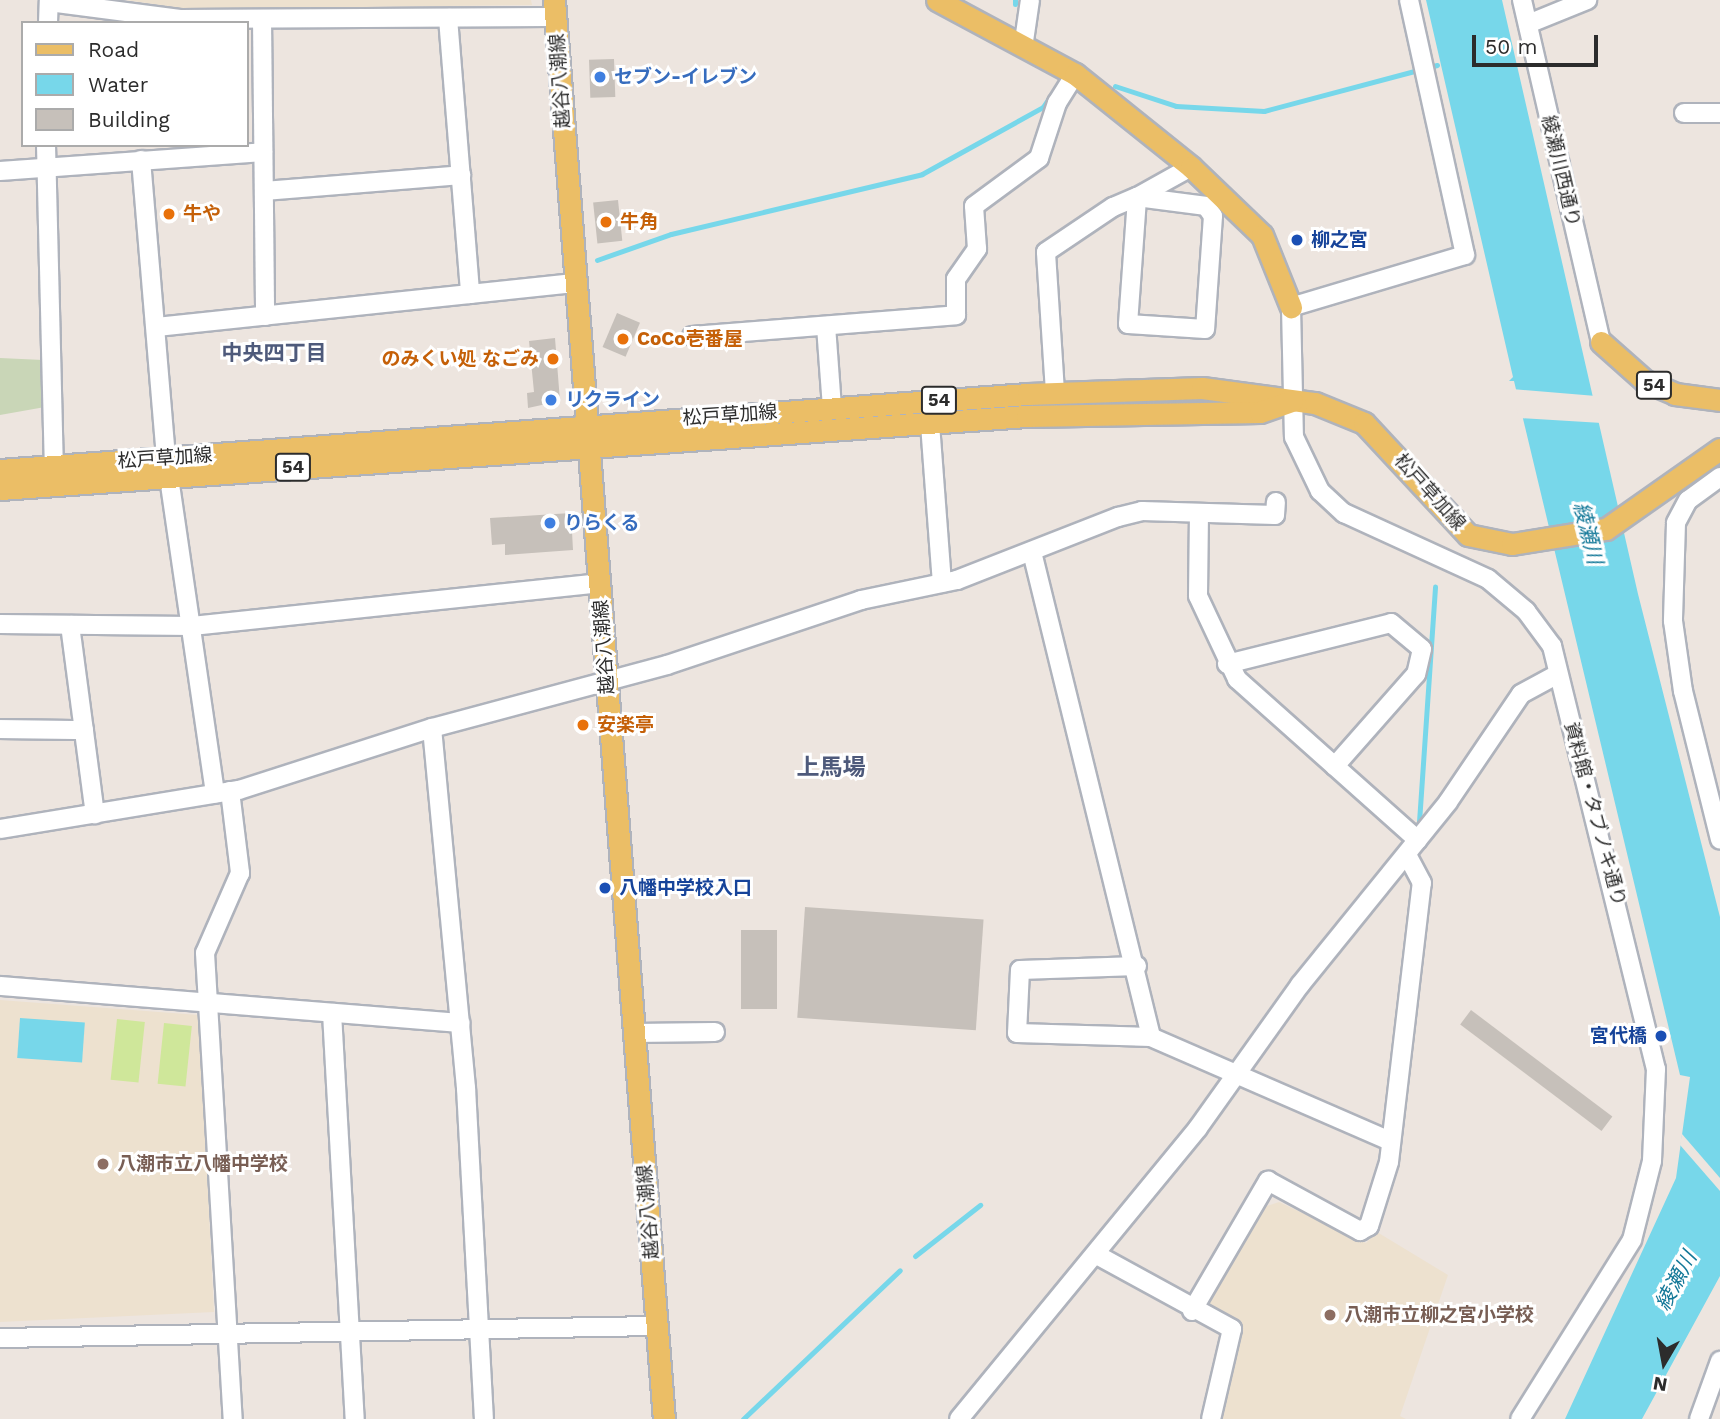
<!DOCTYPE html>
<html>
<head>
<meta charset="utf-8">
<style>
  body { margin:0 }
  #map { position:relative; width:1720px; height:1419px; overflow:hidden; background:#ede5df; font-family:"Work Sans","Noto Sans JP",sans-serif }
  div>[style] { position:absolute }
  [style*='--x'] { left:calc(var(--x)*1px); top:calc(var(--y)*1px); width:calc(var(--w)*1px); rotate:calc(var(--a)*1deg) }
  .education>* { inset:0; background:#ede1cf }
  .cemetery>* { inset:0; background:#c9d6b7 }
  .pitch>* { inset:0; background:#cfe79a; transform-origin:0 0 }
  .water>* { inset:0; background:#77d7ea; transform-origin:0 0 }
  .pier>* { inset:0; background:#ede5df }
  .stream>* { height:5px; margin:-2.5px; padding:0 2.5px; transform-origin:2.5px; border-radius:2.5px; background:#77d7ea }
  .building>* { inset:0; background:#c6c0ba; transform-origin:0 0 }
  .roads { filter:drop-shadow(2px 0 #afb3bc) drop-shadow(-2px 0 #afb3bc) drop-shadow(0 2px #afb3bc) drop-shadow(0 -2px #afb3bc) }
  .minor>* { height:18px; margin:-9px; padding:0 9px; transform-origin:9px; border-radius:9px; background:#fff }
  .major>* { height:21px; margin:-10.5px; padding:0 10.5px; transform-origin:10.5px; border-radius:10.5px; background:#ebbe66 }
  .dots>* { width:19px; height:19px; translate:-50% -50%; box-sizing:border-box; border:4px solid #fff; border-radius:50% }
  span { translate:-50% -50%; white-space:nowrap; text-align:center; line-height:1.15; -webkit-text-stroke:6px #fff; paint-order:stroke }
  .shield-label span { padding:2px 5px; background:#fff; border:2px solid; border-radius:5px; -webkit-text-stroke-width:0 }
  .shield-label { font-size:18px; color:#2c2c2c; font-weight:700 }
  .shop-label { font-size:19px; color:#366cbe; font-weight:700 }
  .left { translate:0 -50%; text-align:left }
  .street-label { font-size:19px; color:#2c2c2c }
  .food-label { font-size:19px; color:#c56008; font-weight:700 }
  .right { translate:-100% -50%; text-align:right }
  .transit-label { font-size:19px; color:#164399; font-weight:700 }
  .education-label { font-size:19px; color:#785e54; font-weight:700 }
  .neighbourhood-label { font-size:21px; color:#4e5a7b; font-weight:700 }
  .water-label { font-size:21px; color:#137898; font-style:italic }
  .quarter-label { font-size:23px; color:#4e5a7b; font-weight:700 }
  .legend { position:absolute; left:21px; top:21px; width:228px; height:126px; box-sizing:border-box; background:#fff; border:2px solid #ababab; margin:0; padding:9px 12px; list-style:none; font-size:21px; color:#2c2c2c }
  .legend li { display:flex; align-items:center; gap:14px; height:35px }
  .legend b { width:35px; border:2px solid #ababab }
  .north { position:absolute; left:1629px; top:1328px; width:70px; height:70px; -webkit-text-stroke:5px #fff; paint-order:stroke; rotate:190deg; font-size:19px; font-weight:700; line-height:28px; text-align:center; color:#2c2c2c }
  .north::after { content:''; display:block; margin:auto; width:24px; height:32px; background:#2c2c2c; clip-path:polygon(50% 0,100% 100%,50% 72%,0 100%) }
  .scale { position:absolute; left:1472px; top:35px; width:126px; height:32px; box-sizing:border-box; border:4px solid #2c2c2c; border-top:0; padding-left:9px; font-size:21px; line-height:24px; white-space:nowrap; color:#2c2c2c; -webkit-text-stroke:5px #fff; paint-order:stroke }
</style>
</head>
<body>
<div id="map">
  <div class="education">
    <i style="clip-path:polygon(126px 0,531px 0,532px 5px,187px 9px)"></i>
    <i style="clip-path:polygon(0 1000px,199px 1015px,214px 1312px,0 1322px)"></i>
    <i style="clip-path:polygon(1279px 1202px,1366px 1243px,1377px 1232px,1448px 1275px,1400px 1416px,1406px 1419px,1219px 1419px,1242px 1322px,1210px 1309px,1209px 1299px,1264px 1207px)"></i>
  </div>
  <div class="cemetery">
    <i style="clip-path:polygon(0 358px,43px 360px,45px 407px,0 415px)"></i>
  </div>
  <div class="pitch">
    <i style="left:117px;top:1019px;width:28px;height:61px;rotate:6deg"></i>
    <i style="left:164px;top:1023px;width:28px;height:61px;rotate:6deg"></i>
  </div>
  <div class="water">
    <i style="clip-path:polygon(1426px 0,1502px 0,1638px 594px,1720px 917px,1720px 1276px,1642px 1419px,1565px 1419px,1676px 1178px,1690px 1077px,1680px 1075px,1514px 381px,1509px 381px,1513px 377px)"></i>
    <i style="left:20px;top:1018px;width:65px;height:40px;rotate:4deg"></i>
  </div>
  <div class="pier">
    <i style="clip-path:polygon(1512px 389px,1596px 396px,1602px 423px,1519px 418px)"></i>
    <i style="clip-path:polygon(1682px 1134px,1720px 1178px,1720px 1191px,1680px 1145px)"></i>
  </div>
  <div class="stream">
    <i style="--x:1015;--y:4;--w:4;--a:-90"></i>
    <i style="--x:1115;--y:86;--w:64;--a:18.2"></i>
    <i style="--x:1176;--y:106;--w:88;--a:3.3"></i>
    <i style="--x:1264;--y:111;--w:179;--a:-14.9"></i>
    <i style="--x:597;--y:260;--w:78;--a:-19.4"></i>
    <i style="--x:671;--y:234;--w:258;--a:-13.4"></i>
    <i style="--x:922;--y:174;--w:138;--a:-29"></i>
    <i style="--x:1043;--y:107;--w:32;--a:-56"></i>
    <i style="--x:1419;--y:822;--w:236;--a:-86.1"></i>
    <i style="--x:915;--y:1256;--w:83;--a:-38.1"></i>
    <i style="--x:743;--y:1419;--w:216;--a:-43.5"></i>
  </div>
  <div class="building">
    <i style="left:614px;top:59px;width:38px;height:25px;rotate:88deg"></i>
    <i style="left:618px;top:200px;width:41px;height:25px;rotate:84deg"></i>
    <i style="left:617px;top:313px;width:25px;height:37px;rotate:23deg"></i>
    <i style="clip-path:polygon(555px 338px,560px 401px,528px 408px,527px 393px,534px 392px,529px 341px)"></i>
    <i style="clip-path:polygon(571px 513px,573px 550px,505px 555px,505px 544px,492px 545px,490px 518px)"></i>
    <i style="left:805px;top:907px;width:179px;height:111px;rotate:4deg"></i>
    <i style="left:741px;top:930px;width:36px;height:79px"></i>
    <i style="left:1471px;top:1010px;width:177px;height:18px;rotate:37deg"></i>
  </div>
  <div class="roads">
    <div class="minor">
      <i style="--x:1409;--y:0;--w:261;--a:77.6"></i>
      <i style="--x:1465;--y:255;--w:182;--a:163.4"></i>
      <i style="--x:1291;--y:307;--w:130;--a:88.7"></i>
      <i style="--x:1294;--y:437;--w:60;--a:64.3"></i>
      <i style="--x:1320;--y:491;--w:33;--a:43"></i>
      <i style="--x:1344;--y:513;--w:158;--a:24.6"></i>
      <i style="--x:1488;--y:579;--w:50;--a:40.1"></i>
      <i style="--x:1526;--y:611;--w:44;--a:53.4"></i>
      <i style="--x:1552;--y:646;--w:436;--a:76.2"></i>
      <i style="--x:1656;--y:1069;--w:92;--a:92.5"></i>
      <i style="--x:1652;--y:1161;--w:81;--a:104.2"></i>
      <i style="--x:1632;--y:1240;--w:211;--a:122"></i>
      <i style="--x:1522;--y:0;--w:351;--a:77"></i>
      <i style="--x:49;--y:2;--w:132;--a:7.4"></i>
      <i style="--x:180;--y:19;--w:376;--a:-0.3"></i>
      <i style="--x:448;--y:18;--w:277;--a:85.4"></i>
      <i style="--x:262;--y:19;--w:297;--a:89.4"></i>
      <i style="--x:48;--y:23;--w:23;--a:-88"></i>
      <i style="--x:1528;--y:24;--w:64;--a:-22.1"></i>
      <i style="--x:1024;--y:41;--w:41;--a:-81.7"></i>
      <i style="--x:1684;--y:113;--w:36;--a:0"></i>
      <i style="--x:46;--y:145;--w:321;--a:88.6"></i>
      <i style="--x:141;--y:160;--w:298;--a:85.2"></i>
      <i style="--x:166;--y:457;--w:340;--a:81.7"></i>
      <i style="--x:0;--y:171;--w:264;--a:-4.1"></i>
      <i style="--x:264;--y:191;--w:198;--a:-4.6"></i>
      <i style="--x:826;--y:326;--w:82;--a:85.8"></i>
      <i style="--x:156;--y:327;--w:421;--a:-6"></i>
      <i style="--x:692;--y:336;--w:265;--a:-4.5"></i>
      <i style="--x:956;--y:315;--w:36;--a:-90"></i>
      <i style="--x:956;--y:279;--w:37;--a:-55"></i>
      <i style="--x:977;--y:249;--w:43;--a:-94"></i>
      <i style="--x:974;--y:206;--w:81;--a:-36.4"></i>
      <i style="--x:1039;--y:158;--w:58;--a:-71.9"></i>
      <i style="--x:1057;--y:103;--w:34;--a:-58"></i>
      <i style="--x:1055;--y:392;--w:140;--a:-93.7"></i>
      <i style="--x:1046;--y:252;--w:81;--a:-33.9"></i>
      <i style="--x:1113;--y:207;--w:26;--a:-23"></i>
      <i style="--x:1137;--y:197;--w:70;--a:7.4"></i>
      <i style="--x:1206;--y:206;--w:12;--a:55"></i>
      <i style="--x:1213;--y:216;--w:113;--a:94"></i>
      <i style="--x:1205;--y:329;--w:77;--a:-176.3"></i>
      <i style="--x:1128;--y:324;--w:127;--a:-85.9"></i>
      <i style="--x:1137;--y:197;--w:62;--a:-29.1"></i>
      <i style="--x:930;--y:424;--w:159;--a:85.7"></i>
      <i style="--x:1720;--y:477;--w:39;--a:144"></i>
      <i style="--x:1688;--y:500;--w:26;--a:118"></i>
      <i style="--x:1676;--y:523;--w:98;--a:91.8"></i>
      <i style="--x:1673;--y:621;--w:71;--a:81.9"></i>
      <i style="--x:1683;--y:691;--w:153;--a:76"></i>
      <i style="--x:1199;--y:513;--w:83;--a:90.7"></i>
      <i style="--x:1198;--y:596;--w:92;--a:64.8"></i>
      <i style="--x:1237;--y:679;--w:242;--a:41.7"></i>
      <i style="--x:1032;--y:552;--w:499;--a:76.2"></i>
      <i style="--x:1151;--y:1037;--w:261;--a:23.5"></i>
      <i style="--x:0;--y:624;--w:192;--a:0.6"></i>
      <i style="--x:192;--y:626;--w:409;--a:-6"></i>
      <i style="--x:70;--y:625;--w:191;--a:82.5"></i>
      <i style="--x:1227;--y:664;--w:169;--a:-14"></i>
      <i style="--x:1391;--y:623;--w:40;--a:40"></i>
      <i style="--x:1422;--y:649;--w:26;--a:103"></i>
      <i style="--x:1416;--y:674;--w:123;--a:131.4"></i>
      <i style="--x:432;--y:728;--w:362;--a:84.6"></i>
      <i style="--x:466;--y:1088;--w:331;--a:86.9"></i>
      <i style="--x:0;--y:729;--w:84;--a:0.7"></i>
      <i style="--x:230;--y:791;--w:83;--a:83"></i>
      <i style="--x:240;--y:873;--w:87;--a:113.6"></i>
      <i style="--x:205;--y:953;--w:467;--a:86.6"></i>
      <i style="--x:0;--y:829;--w:242;--a:-9.3"></i>
      <i style="--x:239;--y:790;--w:203;--a:-17.8"></i>
      <i style="--x:432;--y:728;--w:243;--a:-15"></i>
      <i style="--x:667;--y:665;--w:205;--a:-18.5"></i>
      <i style="--x:861;--y:600;--w:98;--a:-11.8"></i>
      <i style="--x:957;--y:580;--w:173;--a:-21.4"></i>
      <i style="--x:1118;--y:517;--w:25;--a:-14"></i>
      <i style="--x:1142;--y:511;--w:133;--a:1.7"></i>
      <i style="--x:1275;--y:515;--w:13;--a:-86"></i>
      <i style="--x:1137;--y:966;--w:117;--a:178"></i>
      <i style="--x:1020;--y:970;--w:63;--a:92.7"></i>
      <i style="--x:1017;--y:1033;--w:134;--a:1.7"></i>
      <i style="--x:0;--y:986;--w:462;--a:4.6"></i>
      <i style="--x:332;--y:1013;--w:407;--a:86.8"></i>
      <i style="--x:634;--y:1033;--w:81;--a:-0.7"></i>
      <i style="--x:1097;--y:1255;--w:154;--a:28.7"></i>
      <i style="--x:1232;--y:1329;--w:92;--a:103.1"></i>
      <i style="--x:1192;--y:1311;--w:151;--a:-59.7"></i>
      <i style="--x:1268;--y:1181;--w:105;--a:28.5"></i>
      <i style="--x:1360;--y:1231;--w:10;--a:-29"></i>
      <i style="--x:1369;--y:1226;--w:67;--a:-72.6"></i>
      <i style="--x:1389;--y:1162;--w:281;--a:-83.3"></i>
      <i style="--x:1422;--y:883;--w:32;--a:-118"></i>
      <i style="--x:0;--y:1338;--w:657;--a:-1.05"></i>
      <i style="--x:959;--y:1419;--w:377;--a:-50.6"></i>
      <i style="--x:1198;--y:1128;--w:176;--a:-54.5"></i>
      <i style="--x:1300;--y:985;--w:235;--a:-51"></i>
      <i style="--x:1448;--y:802;--w:130;--a:-55.9"></i>
      <i style="--x:1521;--y:694;--w:42;--a:-28.4"></i>
      <i style="--x:1699;--y:1419;--w:62;--a:-70.1"></i>
    </div>
    <div class="major">
      <i style="--x:554;--y:0;--w:1423;--a:85.57"></i>
      <i style="--x:937;--y:0;--w:157;--a:28.2"></i>
      <i style="--x:1075;--y:74;--w:149;--a:38.7"></i>
      <i style="--x:1191;--y:167;--w:98;--a:43.8"></i>
      <i style="--x:1262;--y:235;--w:78;--a:68.1"></i>
      <i style="--x:1601;--y:342;--w:59;--a:41.6"></i>
      <i style="--x:1645;--y:381;--w:33;--a:23"></i>
      <i style="--x:1675;--y:394;--w:45;--a:7.6"></i>
      <i style="--x:0;--y:470;--w:1031;--a:-4.23"></i>
      <i style="--x:1028;--y:394;--w:174;--a:-2"></i>
      <i style="--x:1202;--y:388;--w:114;--a:7.6"></i>
      <i style="--x:1315;--y:403;--w:53;--a:22.2"></i>
      <i style="--x:1364;--y:423;--w:153;--a:47.1"></i>
      <i style="--x:1468;--y:535;--w:45;--a:11.6"></i>
      <i style="--x:1512;--y:544;--w:95;--a:-9.1"></i>
      <i style="--x:1606;--y:529;--w:139;--a:-35.1"></i>
      <i style="--x:0;--y:489;--w:1030;--a:-4.07"></i>
      <i style="--x:1027;--y:416;--w:233;--a:-1"></i>
      <i style="--x:1260;--y:412;--w:34;--a:-19"></i>
    </div>
  </div>
  <div class="dots">
    <i style="left:600px;top:77px;background:#3f7fe0"></i>
    <i style="left:169px;top:214px;background:#e8710a"></i>
    <i style="left:606px;top:222px;background:#e8710a"></i>
    <i style="left:1297px;top:240px;background:#1a4fb4"></i>
    <i style="left:623px;top:339px;background:#e8710a"></i>
    <i style="left:553px;top:359px;background:#e8710a"></i>
    <i style="left:551px;top:400px;background:#3f7fe0"></i>
    <i style="left:550px;top:523px;background:#3f7fe0"></i>
    <i style="left:583px;top:725px;background:#e8710a"></i>
    <i style="left:605px;top:888px;background:#1a4fb4"></i>
    <i style="left:1661px;top:1036px;background:#1a4fb4"></i>
    <i style="left:103px;top:1164px;background:#8d6e63"></i>
    <i style="left:1330px;top:1315px;background:#8d6e63"></i>
  </div>
  <div class="shield-label">
    <span style="left:1654px;top:385px">54</span>
    <span style="left:939px;top:400px">54</span>
    <span style="left:293px;top:467px">54</span>
  </div>
  <div class="shop-label">
    <span class="left" style="left:614px;top:77px">セブン-イレブン</span>
    <span class="left" style="left:565px;top:400px">リクライン</span>
    <span class="left" style="left:564px;top:523px">りらくる</span>
  </div>
  <div class="street-label">
    <span style="left:560px;top:81px;rotate:-94deg">越谷八潮線</span>
    <span style="left:1561px;top:171px;rotate:77deg">綾瀬川西通り</span>
    <span style="left:730px;top:415px;rotate:-4deg">松戸草加線</span>
    <span style="left:165px;top:458px;rotate:-4deg">松戸草加線</span>
    <span style="left:1430px;top:492px;rotate:48deg">松戸草加線</span>
    <span style="left:604px;top:647px;rotate:-94deg">越谷八潮線</span>
    <span style="left:1595px;top:814px;rotate:75deg">資料館・タブノキ通り</span>
    <span style="left:648px;top:1212px;rotate:-95deg">越谷八潮線</span>
  </div>
  <div class="food-label">
    <span class="left" style="left:183px;top:214px">牛や</span>
    <span class="left" style="left:620px;top:222px">牛角</span>
    <span class="left" style="left:637px;top:339px">CoCo壱番屋</span>
    <span class="right" style="left:539px;top:359px">のみくい処 なごみ</span>
    <span class="left" style="left:597px;top:725px">安楽亭</span>
  </div>
  <div class="transit-label">
    <span class="left" style="left:1311px;top:240px">柳之宮</span>
    <span class="left" style="left:619px;top:888px">八幡中学校入口</span>
    <span class="right" style="left:1647px;top:1036px">宮代橋</span>
  </div>
  <div class="education-label">
    <span class="left" style="left:117px;top:1164px">八潮市立八幡中学校</span>
    <span class="left" style="left:1344px;top:1315px">八潮市立柳之宮小学校</span>
  </div>
  <div class="neighbourhood-label">
    <span style="left:274px;top:353px">中央四丁目</span>
  </div>
  <div class="water-label">
    <span style="left:1588px;top:533px;rotate:76deg">綾瀬川</span>
    <span style="left:1676px;top:1281px;rotate:-62deg">綾瀬川</span>
  </div>
  <div class="quarter-label">
    <span style="left:831px;top:768px">上馬場</span>
  </div>
  <ul class="legend">
  <li><b style="height:9px;background:#ebbe66"></b>Road</li>
  <li><b style="height:19px;background:#77d7ea"></b>Water</li>
  <li><b style="height:19px;background:#c6c0ba"></b>Building</li>
  </ul>
  <div class="north">N</div>
  <div class="scale">50 m</div>
</div>
</body>
</html>
